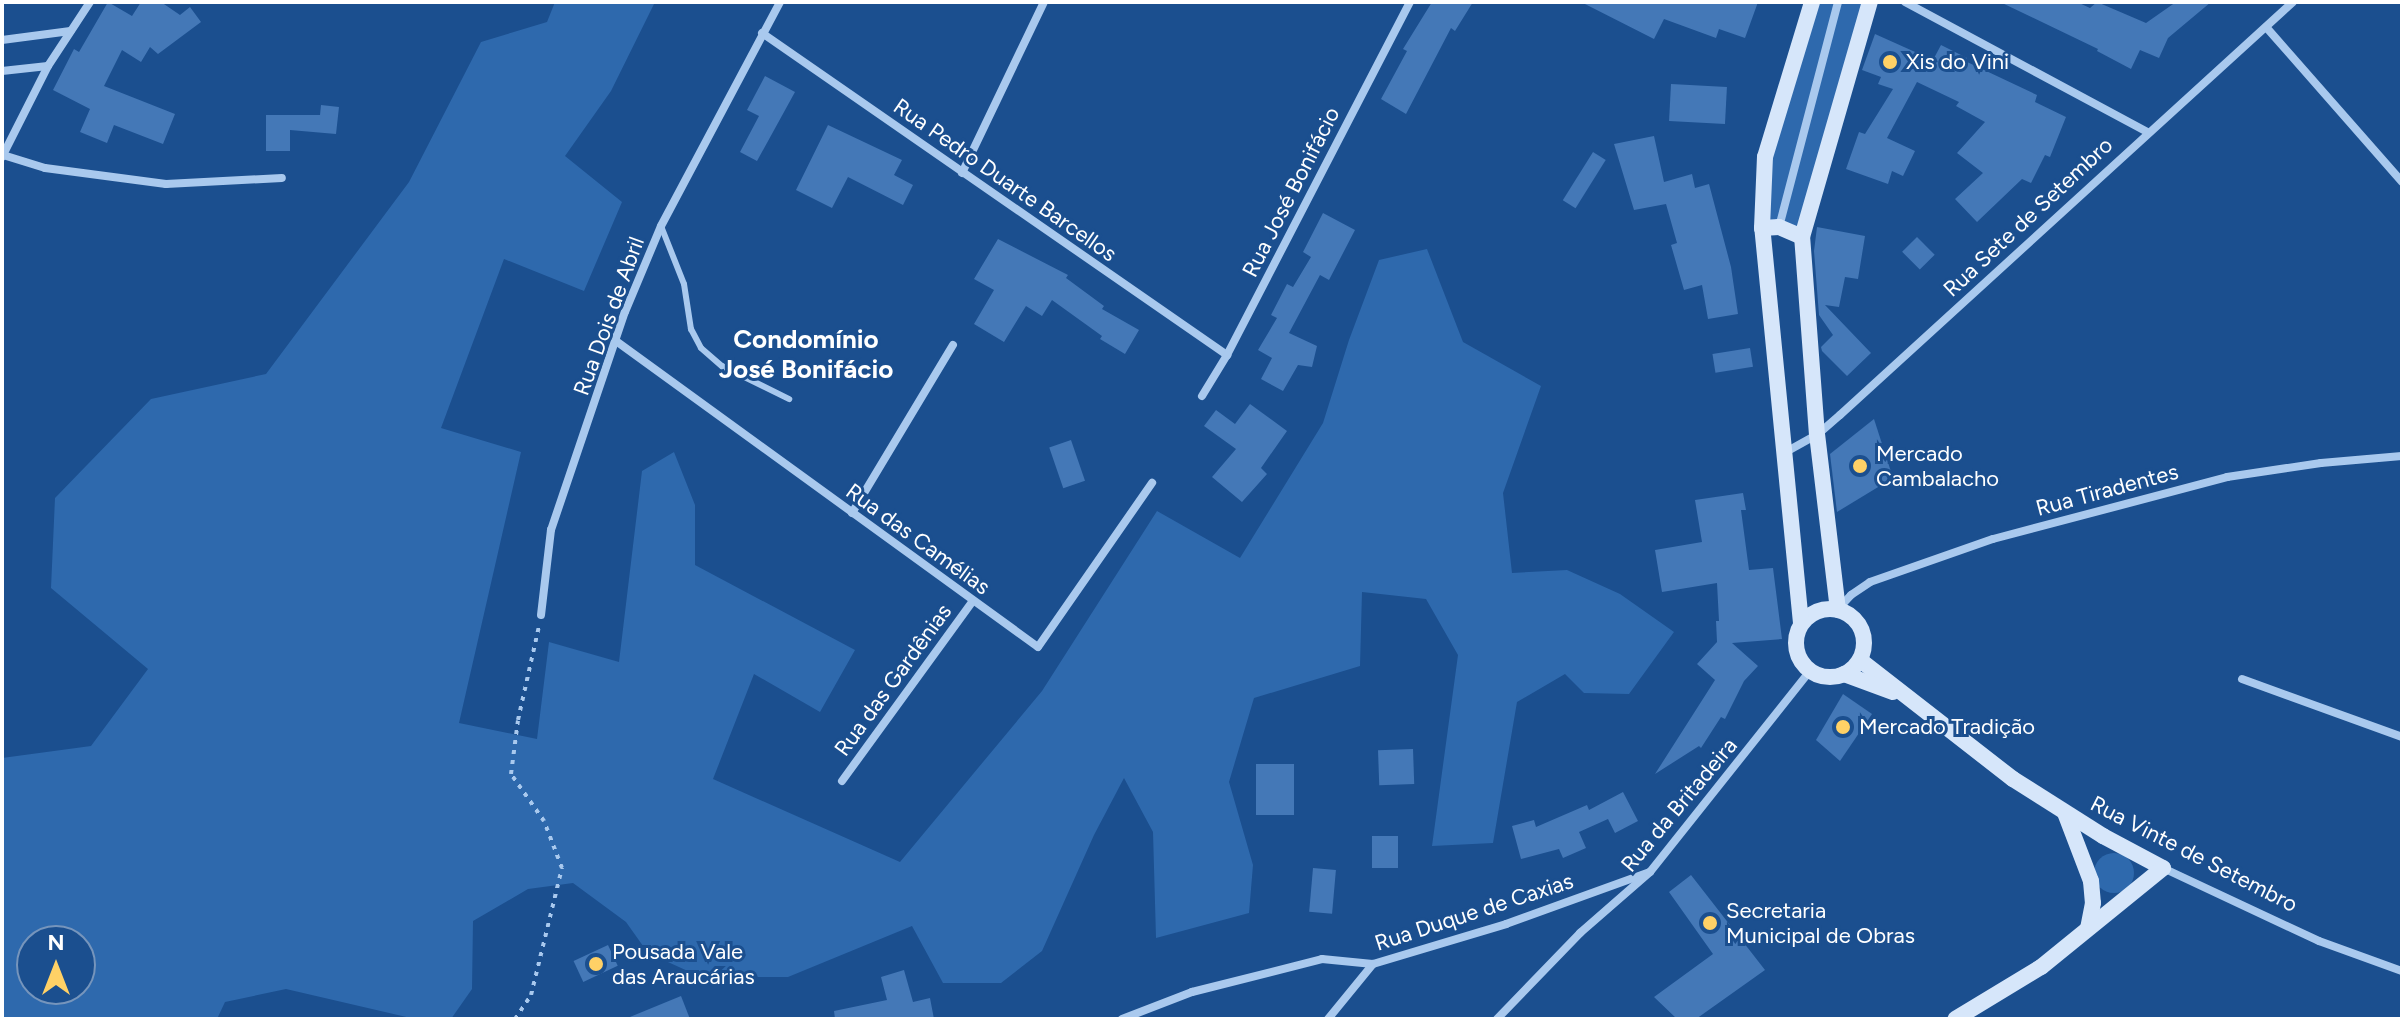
<!DOCTYPE html>
<html>
<head>
<meta charset="utf-8">
<style>
  body { margin:0 }
  #map { position:relative; width:2404px; height:1021px; overflow:hidden; background:#1b4f8f; font-family:Figtree,sans-serif }
  div>[style] { position:absolute }
  [style*='--x'] { left:calc(var(--x)*1px); top:calc(var(--y)*1px); width:calc(var(--w)*1px); rotate:calc(var(--a)*1deg) }
  .green>* { inset:0; background:#2e69ad }
  .round { border-radius:50% }
  .building>* { inset:0; background:#4478b7; transform-origin:0 0 }
  .path>* { height:4px; margin-top:-2px; transform-origin:0; background:repeating-linear-gradient(90deg,#a9c9ee 0 4px,transparent 0 10px) }
  .lane>* { height:6px; margin:-3px; padding:0 3px; transform-origin:3px; border-radius:3px; background:#a9c9ee }
  .street>* { height:8px; margin:-4px; padding:0 4px; transform-origin:4px; border-radius:4px; background:#a9c9ee }
  .secondary>* { height:16px; margin:-8px; padding:0 8px; transform-origin:8px; border-radius:8px; background:#d6e6fa }
  .secondary>.ring { margin:-8px; padding:0; box-sizing:content-box; background:none; border:16px solid #d6e6fa; border-radius:50% }
  .dots>* { width:22px; height:22px; translate:-50% -50%; box-sizing:border-box; border:4px solid #1b4f8f; border-radius:50% }
  span { translate:-50% -50%; white-space:nowrap; text-align:center; line-height:1.15; -webkit-text-stroke:6px #1b4f8f; paint-order:stroke }
  .poi-label { font-size:22px; color:#fff }
  .left { translate:0 -50%; text-align:left }
  .street-label { font-size:22px; color:#fff }
  .quarter-label { font-size:26px; color:#fff; font-weight:700 }
  .frame { position:absolute; inset:0; border:4px solid #fff; pointer-events:none }
  .north { position:absolute; left:16px; top:925px; width:80px; height:80px; box-sizing:border-box; background:#1b4f8f; border:2px solid #7695bc; border-radius:50%; rotate:0deg; font-size:22px; font-weight:700; line-height:32px; text-align:center; color:#fff }
  .north::after { content:''; display:block; margin:auto; width:28px; height:36px; background:#ffd166; clip-path:polygon(50% 0,100% 100%,50% 72%,0 100%) }
</style>
</head>
<body>
<div id="map">
  <div class="green">
    <i style="clip-path:polygon(evenodd,555px 2px,655px 2px,611px 91px,565px 156px,622px 202px,584px 291px,504px 259px,441px 428px,521px 452px,459px 723px,537px 739px,549px 642px,619px 662px,642px 471px,674px 452px,695px 505px,695px 565px,855px 650px,820px 712px,754px 674px,713px 779px,900px 862px,1042px 691px,1157px 511px,1240px 558px,1323px 423px,1349px 340px,1379px 260px,1427px 249px,1463px 342px,1541px 386px,1503px 493px,1512px 573px,1567px 570px,1620px 594px,1674px 632px,1629px 694px,1584px 693px,1565px 674px,1517px 702px,1493px 843px,1432px 846px,1458px 655px,1426px 599px,1362px 592px,1360px 666px,1254px 698px,1229px 782px,1253px 865px,1249px 913px,1156px 938px,1153px 832px,1124px 778px,1094px 835px,1042px 951px,1001px 983px,943px 983px,912px 926px,788px 977px,701px 977px,648px 953px,626px 922px,573px 883px,528px 889px,473px 921px,472px 989px,451px 1019px,415px 1019px,286px 989px,225px 1002px,217px 1019px,2px 1019px,2px 758px,91px 746px,148px 669px,51px 588px,55px 498px,151px 399px,266px 374px,409px 182px,481px 42px,547px 22px,555px 2px,32px 941px,80px 941px,80px 989px,32px 989px,32px 941px)"></i>
    <i style="clip-path:polygon(1812px 2px,1870px 2px,1802px 237px,1762px 228px,1765px 157px)"></i>
    <i class="round" style="left:2094px;top:853px;width:40px;height:40px"></i>
  </div>
  <div class="building">
    <i style="clip-path:polygon(108px 2px,132px 16px,141px 2px,161px 2px,180px 15px,190px 7px,201px 22px,158px 54px,150px 47px,141px 62px,122px 50px,104px 86px,175px 114px,163px 144px,114px 125px,107px 143px,80px 132px,90px 109px,53px 90px,74px 49px,79px 52px)"></i>
    <i style="clip-path:polygon(1432px 2px,1473px 2px,1455px 31px,1451px 28px,1406px 114px,1381px 99px,1407px 51px,1403px 49px)"></i>
    <i style="clip-path:polygon(1581px 2px,1758px 2px,1745px 38px,1719px 29px,1716px 38px,1664px 19px,1654px 39px)"></i>
    <i style="clip-path:polygon(2000px 2px,2077px 2px,2090px 8px,2097px 2px,2146px 23px,2176px 2px,2211px 2px,2168px 38px,2159px 58px,2140px 50px,2131px 69px,2097px 51px,2098px 49px)"></i>
    <i style="clip-path:polygon(1875px 34px,1933px 60px,1941px 45px,1967px 58px,1965px 61px,2037px 95px,2035px 102px,2066px 117px,2050px 157px,2045px 155px,2031px 183px,2022px 179px,1977px 222px,1955px 199px,1983px 173px,1957px 153px,1985px 122px,1956px 106px,1959px 102px,1917px 82px,1887px 138px,1915px 151px,1903px 176px,1892px 171px,1888px 184px,1846px 169px,1859px 132px,1865px 134px,1893px 89px,1878px 84px,1881px 77px,1862px 70px)"></i>
    <i style="clip-path:polygon(765px 76px,795px 92px,757px 161px,740px 152px,759px 116px,747px 110px)"></i>
    <i style="left:1671px;top:84px;width:56px;height:37px;rotate:3deg"></i>
    <i style="clip-path:polygon(321px 105px,339px 107px,336px 134px,290px 130px,290px 151px,266px 151px,266px 115px,320px 115px)"></i>
    <i style="clip-path:polygon(828px 125px,902px 160px,894px 175px,913px 185px,903px 205px,848px 177px,832px 208px,796px 190px)"></i>
    <i style="clip-path:polygon(1654px 136px,1664px 182px,1692px 174px,1695px 188px,1709px 184px,1731px 267px,1738px 314px,1708px 319px,1702px 285px,1684px 290px,1671px 245px,1677px 243px,1666px 204px,1634px 210px,1614px 144px)"></i>
    <i style="left:1593px;top:152px;width:15px;height:57px;rotate:32deg"></i>
    <i style="clip-path:polygon(1323px 213px,1355px 230px,1329px 280px,1320px 275px,1289px 333px,1317px 346px,1312px 367px,1298px 365px,1283px 391px,1261px 379px,1272px 358px,1258px 350px,1277px 318px,1271px 315px,1287px 284px,1293px 287px,1311px 257px,1303px 252px)"></i>
    <i style="clip-path:polygon(1817px 227px,1865px 236px,1858px 279px,1845px 277px,1839px 307px,1825px 305px,1871px 353px,1847px 376px,1822px 351px,1821px 347px,1833px 335px,1819px 315px,1814px 251px)"></i>
    <i style="left:1917px;top:237px;width:25px;height:21px;rotate:45deg"></i>
    <i style="clip-path:polygon(998px 239px,1068px 275px,1066px 278px,1104px 306px,1102px 309px,1139px 330px,1125px 354px,1100px 339px,1102px 336px,1052px 300px,1042px 316px,1026px 306px,1004px 342px,974px 324px,994px 290px,974px 279px)"></i>
    <i style="left:1750px;top:348px;width:19px;height:38px;rotate:81deg"></i>
    <i style="clip-path:polygon(1250px 404px,1287px 431px,1261px 468px,1267px 474px,1242px 502px,1212px 477px,1236px 449px,1204px 426px,1216px 410px,1235px 424px)"></i>
    <i style="clip-path:polygon(1874px 419px,1893px 478px,1837px 512px,1830px 454px)"></i>
    <i style="left:1071px;top:440px;width:43px;height:23px;rotate:71deg"></i>
    <i style="clip-path:polygon(1743px 493px,1746px 510px,1741px 510px,1749px 570px,1773px 568px,1782px 639px,1732px 643px,1758px 666px,1744px 681px,1725px 719px,1721px 717px,1701px 748px,1699px 746px,1655px 774px,1715px 680px,1697px 664px,1717px 642px,1716px 621px,1719px 621px,1717px 583px,1662px 592px,1655px 550px,1702px 542px,1695px 500px)"></i>
    <i style="clip-path:polygon(1843px 694px,1872px 714px,1840px 761px,1816px 740px)"></i>
    <i style="left:1413px;top:749px;width:35px;height:35px;rotate:88deg"></i>
    <i style="left:1256px;top:764px;width:38px;height:51px"></i>
    <i style="clip-path:polygon(1623px 792px,1638px 821px,1615px 833px,1608px 819px,1579px 832px,1586px 848px,1563px 858px,1559px 849px,1521px 859px,1512px 826px,1534px 820px,1536px 827px,1587px 805px,1589px 810px)"></i>
    <i style="left:1372px;top:836px;width:26px;height:32px"></i>
    <i style="left:1313px;top:868px;width:23px;height:44px;rotate:5deg"></i>
    <i style="clip-path:polygon(1691px 875px,1765px 970px,1696px 1019px,1677px 1019px,1654px 997px,1713px 954px,1669px 892px)"></i>
    <i style="left:608px;top:945px;width:23px;height:38px;rotate:65deg"></i>
    <i style="clip-path:polygon(904px 970px,913px 1002px,930px 998px,934px 1019px,835px 1019px,834px 1011px,887px 1000px,881px 977px)"></i>
    <i style="clip-path:polygon(681px 996px,690px 1019px,625px 1019px)"></i>
  </div>
  <div class="path">
    <i style="--x:515;--y:1019;--w:29;--a:-56"></i>
    <i style="--x:531;--y:995;--w:131;--a:-76.3"></i>
    <i style="--x:562;--y:868;--w:50;--a:-111"></i>
    <i style="--x:544;--y:821;--w:57;--a:-125.1"></i>
    <i style="--x:511;--y:774;--w:54;--a:-82.6"></i>
    <i style="--x:518;--y:720;--w:96;--a:-77.4"></i>
  </div>
  <div class="lane">
    <i style="--x:661;--y:226;--w:62;--a:68.4"></i>
    <i style="--x:684;--y:284;--w:46;--a:81.2"></i>
    <i style="--x:691;--y:329;--w:21;--a:62"></i>
    <i style="--x:701;--y:348;--w:28;--a:41"></i>
    <i style="--x:722;--y:366;--w:75;--a:26.2"></i>
  </div>
  <div class="street">
    <i style="--x:1905;--y:2;--w:275;--a:28.2"></i>
    <i style="--x:2266;--y:27;--w:206;--a:48.7"></i>
    <i style="--x:762;--y:33;--w:566;--a:34.7"></i>
    <i style="--x:2;--y:40;--w:69;--a:-7.5"></i>
    <i style="--x:2;--y:71;--w:46;--a:-6.2"></i>
    <i style="--x:3;--y:155;--w:44;--a:17.2"></i>
    <i style="--x:45;--y:168;--w:122;--a:7.5"></i>
    <i style="--x:166;--y:184;--w:116;--a:-3"></i>
    <i style="--x:2;--y:157;--w:102;--a:-63.2"></i>
    <i style="--x:48;--y:66;--w:77;--a:-56.7"></i>
    <i style="--x:962;--y:173;--w:190;--a:-64.4"></i>
    <i style="--x:1779;--y:227;--w:233;--a:-75.3"></i>
    <i style="--x:616;--y:341;--w:521;--a:35.95"></i>
    <i style="--x:1038;--y:647;--w:200;--a:-55.2"></i>
    <i style="--x:1202;--y:396;--w:48;--a:-58.6"></i>
    <i style="--x:1227;--y:355;--w:398;--a:-62.6"></i>
    <i style="--x:1784;--y:453;--w:38;--a:-29"></i>
    <i style="--x:1817;--y:435;--w:30;--a:-41"></i>
    <i style="--x:1840;--y:415;--w:613;--a:-42.36"></i>
    <i style="--x:852;--y:513;--w:196;--a:-59"></i>
    <i style="--x:1838;--y:609;--w:19;--a:-47"></i>
    <i style="--x:1851;--y:595;--w:23;--a:-34"></i>
    <i style="--x:1870;--y:582;--w:130;--a:-19.3"></i>
    <i style="--x:1993;--y:539;--w:242;--a:-14.8"></i>
    <i style="--x:2227;--y:477;--w:95;--a:-8.5"></i>
    <i style="--x:2321;--y:463;--w:81;--a:-4.9"></i>
    <i style="--x:541;--y:615;--w:86;--a:-83.3"></i>
    <i style="--x:551;--y:530;--w:230;--a:-71.3"></i>
    <i style="--x:625;--y:312;--w:93;--a:-67.3"></i>
    <i style="--x:661;--y:226;--w:254;--a:-62"></i>
    <i style="--x:2242;--y:679;--w:170;--a:19.9"></i>
    <i style="--x:842;--y:781;--w:223;--a:-54"></i>
    <i style="--x:2163;--y:868;--w:172;--a:25.1"></i>
    <i style="--x:2319;--y:941;--w:88;--a:19.9"></i>
    <i style="--x:1122;--y:1019;--w:75;--a:-21.1"></i>
    <i style="--x:1192;--y:992;--w:134;--a:-14.2"></i>
    <i style="--x:1322;--y:959;--w:51;--a:5.6"></i>
    <i style="--x:1373;--y:964;--w:139;--a:-16.7"></i>
    <i style="--x:1506;--y:924;--w:153;--a:-19.9"></i>
    <i style="--x:1328;--y:1019;--w:71;--a:-50.7"></i>
    <i style="--x:1497;--y:1019;--w:120;--a:-46"></i>
    <i style="--x:1580;--y:933;--w:93;--a:-41.1"></i>
    <i style="--x:1650;--y:872;--w:257;--a:-51.5"></i>
  </div>
  <div class="secondary">
    <i style="--x:1762;--y:228;--w:17;--a:-3"></i>
    <i style="--x:1779;--y:227;--w:25;--a:23"></i>
    <i class="ring" style="left:1796px;top:609px;width:52px;height:52px"></i>
    <i style="--x:1838;--y:610;--w:176;--a:-96.8"></i>
    <i style="--x:1817;--y:435;--w:199;--a:-94.3"></i>
    <i style="--x:1802;--y:237;--w:245;--a:-73.9"></i>
    <i style="--x:1801;--y:623;--w:397;--a:-95.6"></i>
    <i style="--x:1762;--y:228;--w:71;--a:-87.6"></i>
    <i style="--x:1765;--y:157;--w:162;--a:-73.1"></i>
    <i style="--x:1860;--y:660;--w:194;--a:37.9"></i>
    <i style="--x:2013;--y:779;--w:107;--a:32.3"></i>
    <i style="--x:2103;--y:836;--w:68;--a:28.1"></i>
    <i style="--x:2163;--y:868;--w:157;--a:140.9"></i>
    <i style="--x:2041;--y:967;--w:100;--a:148.8"></i>
    <i style="--x:1844;--y:674;--w:52;--a:20.2"></i>
    <i style="--x:2065;--y:813;--w:73;--a:69.1"></i>
    <i style="--x:2091;--y:881;--w:22;--a:85"></i>
    <i style="--x:2093;--y:903;--w:25;--a:101"></i>
  </div>
  <div class="dots">
    <i style="left:1890px;top:62px;background:#ffd166"></i>
    <i style="left:1860px;top:466px;background:#ffd166"></i>
    <i style="left:1843px;top:727px;background:#ffd166"></i>
    <i style="left:1710px;top:923px;background:#ffd166"></i>
    <i style="left:596px;top:964px;background:#ffd166"></i>
  </div>
  <div class="poi-label">
    <span class="left" style="left:1906px;top:62px">Xis do Vini</span>
    <span class="left" style="left:1876px;top:466px">Mercado<br>Cambalacho</span>
    <span class="left" style="left:1859px;top:727px">Mercado Tradição</span>
    <span class="left" style="left:1726px;top:923px">Secretaria<br>Municipal de Obras</span>
    <span class="left" style="left:612px;top:964px">Pousada Vale<br>das Araucárias</span>
  </div>
  <div class="street-label">
    <span style="left:1005px;top:180px;rotate:35deg">Rua Pedro Duarte Barcellos</span>
    <span style="left:1291px;top:192px;rotate:-63deg">Rua José Bonifácio</span>
    <span style="left:2028px;top:217px;rotate:-43deg">Rua Sete de Setembro</span>
    <span style="left:609px;top:316px;rotate:-70deg">Rua Dois de Abril</span>
    <span style="left:2107px;top:490px;rotate:-15deg">Rua Tiradentes</span>
    <span style="left:918px;top:539px;rotate:36deg">Rua das Camélias</span>
    <span style="left:893px;top:680px;rotate:-54deg">Rua das Gardênias</span>
    <span style="left:1679px;top:805px;rotate:-50deg">Rua da Britadeira</span>
    <span style="left:2194px;top:854px;rotate:27deg">Rua Vinte de Setembro</span>
    <span style="left:1474px;top:912px;rotate:-18deg">Rua Duque de Caxias</span>
  </div>
  <div class="quarter-label">
    <span style="left:806px;top:355px">Condomínio<br>José Bonifácio</span>
  </div>
  <div class="frame"></div>
  <div class="north">N</div>
</div>
</body>
</html>
